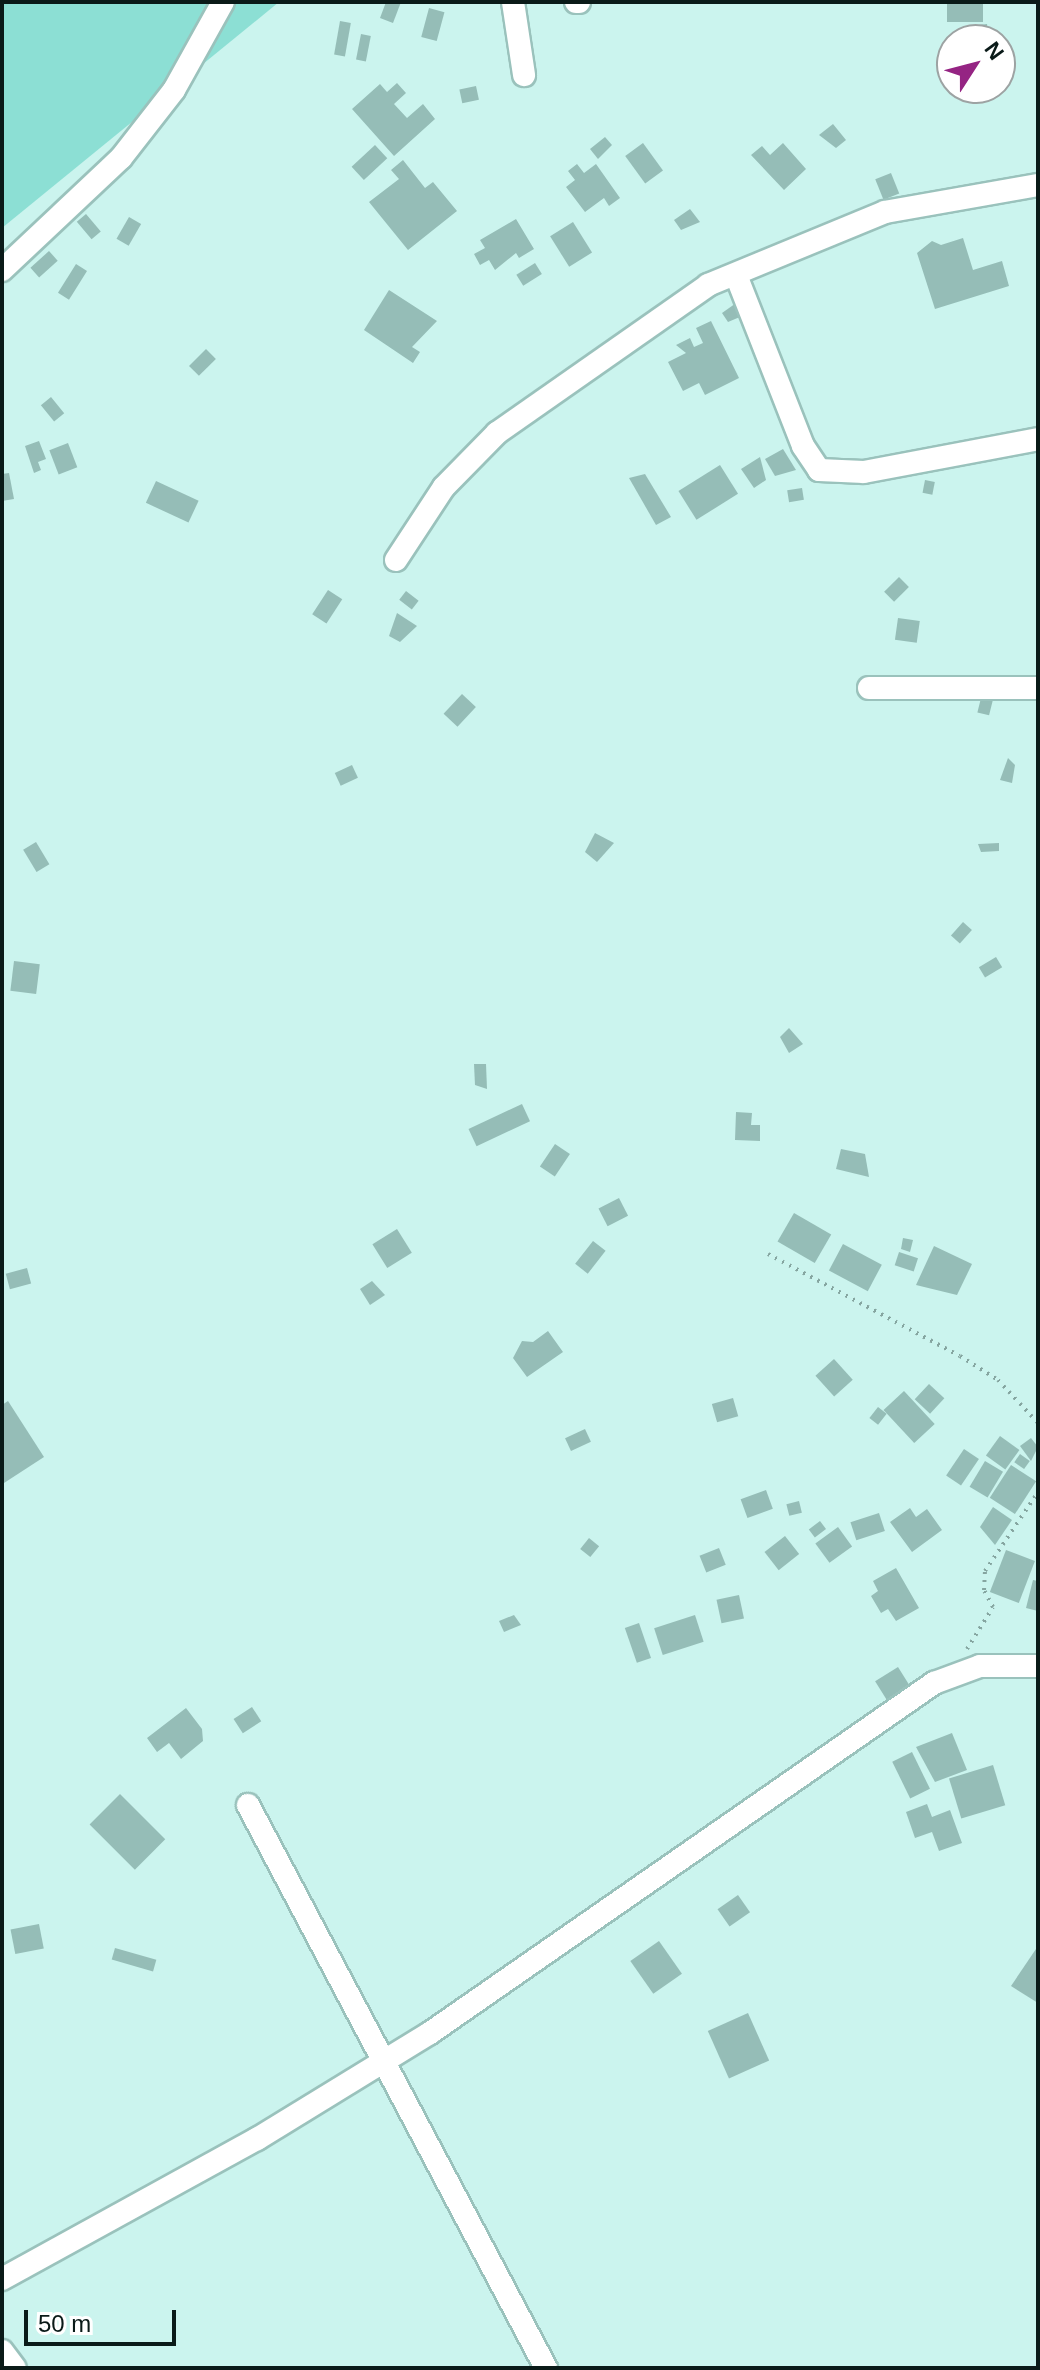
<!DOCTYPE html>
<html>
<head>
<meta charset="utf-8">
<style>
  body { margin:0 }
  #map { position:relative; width:1040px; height:2370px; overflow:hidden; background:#cbf4ee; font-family:Helvetica,sans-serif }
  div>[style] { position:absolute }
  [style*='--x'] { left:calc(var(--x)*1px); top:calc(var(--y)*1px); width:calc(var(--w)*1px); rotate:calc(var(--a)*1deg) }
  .green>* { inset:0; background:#8cdfd4 }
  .building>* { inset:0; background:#95bdb7; transform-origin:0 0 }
  .path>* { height:4px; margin-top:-2px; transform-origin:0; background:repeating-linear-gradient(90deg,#85a5a0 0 2px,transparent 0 8px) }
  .roads { filter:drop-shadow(2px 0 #9ac2bc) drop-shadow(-2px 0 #9ac2bc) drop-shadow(0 2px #9ac2bc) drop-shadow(0 -2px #9ac2bc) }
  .street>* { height:22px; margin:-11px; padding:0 11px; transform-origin:11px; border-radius:11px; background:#fff }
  span { translate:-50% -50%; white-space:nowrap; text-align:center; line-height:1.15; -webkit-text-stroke:8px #fff; paint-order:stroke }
  .frame { position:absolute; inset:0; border:4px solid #0a1a18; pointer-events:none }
  .north { position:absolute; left:936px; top:24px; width:80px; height:80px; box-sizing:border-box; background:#fff; border:2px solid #9da3a3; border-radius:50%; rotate:54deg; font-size:22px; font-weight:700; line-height:32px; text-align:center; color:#0a1a18 }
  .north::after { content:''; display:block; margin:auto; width:28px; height:36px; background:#952483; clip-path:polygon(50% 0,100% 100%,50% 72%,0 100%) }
  .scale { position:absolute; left:24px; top:2310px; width:152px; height:36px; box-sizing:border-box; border:4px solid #0a1a18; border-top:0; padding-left:10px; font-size:24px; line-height:28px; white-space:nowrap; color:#0a1a18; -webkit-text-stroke:6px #fff; paint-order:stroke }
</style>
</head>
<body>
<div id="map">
  <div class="green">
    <i style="clip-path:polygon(2px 2px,279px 2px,2px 228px)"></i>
  </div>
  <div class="building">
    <i style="clip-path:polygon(386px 2px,401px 2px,393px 23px,380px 18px)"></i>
    <i style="left:947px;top:2px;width:36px;height:20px"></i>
    <i style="left:429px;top:8px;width:16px;height:30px;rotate:15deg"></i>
    <i style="left:340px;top:21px;width:11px;height:34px;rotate:10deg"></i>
    <i style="left:987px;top:24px;width:16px;height:11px;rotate:83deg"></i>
    <i style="left:361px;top:34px;width:10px;height:26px;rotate:11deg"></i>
    <i style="clip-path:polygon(397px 83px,406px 93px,394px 104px,407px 118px,423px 104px,435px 119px,394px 156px,352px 109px,380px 84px,387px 92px)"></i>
    <i style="left:476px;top:86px;width:14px;height:17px;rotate:78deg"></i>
    <i style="clip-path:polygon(833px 124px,846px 140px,836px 148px,819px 135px)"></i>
    <i style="clip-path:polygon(605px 137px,612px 145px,598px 159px,590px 149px)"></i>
    <i style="left:643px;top:143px;width:34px;height:22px;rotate:54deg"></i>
    <i style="clip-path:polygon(783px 143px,806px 169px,784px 190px,751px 155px,762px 146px,770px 155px)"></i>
    <i style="left:375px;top:145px;width:18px;height:32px;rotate:47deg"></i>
    <i style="clip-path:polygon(403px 160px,425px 188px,433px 182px,457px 211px,408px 250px,369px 202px,399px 179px,391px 170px)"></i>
    <i style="clip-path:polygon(577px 164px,584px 173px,596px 164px,620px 198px,609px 206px,604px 198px,585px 212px,566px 187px,575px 180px,568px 171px)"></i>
    <i style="left:891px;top:173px;width:22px;height:17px;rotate:68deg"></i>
    <i style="clip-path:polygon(690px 209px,700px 222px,681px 230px,674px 220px)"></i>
    <i style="left:86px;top:214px;width:23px;height:12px;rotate:50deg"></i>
    <i style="left:129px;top:217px;width:14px;height:25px;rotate:30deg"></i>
    <i style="clip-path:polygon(516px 219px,534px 249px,519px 258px,516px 253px,495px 270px,489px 260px,480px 265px,474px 254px,485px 248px,480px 240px)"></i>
    <i style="left:573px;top:222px;width:36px;height:27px;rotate:58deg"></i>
    <i style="clip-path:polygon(963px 238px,973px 270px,1002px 261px,1009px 286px,935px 309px,917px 253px,932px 241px,941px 245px)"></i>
    <i style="left:49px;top:251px;width:13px;height:25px;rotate:48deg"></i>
    <i style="left:535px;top:263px;width:13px;height:22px;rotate:58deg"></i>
    <i style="left:76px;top:264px;width:13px;height:34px;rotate:32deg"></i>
    <i style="clip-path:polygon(389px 290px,437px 321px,412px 347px,420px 352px,413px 363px,364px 330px)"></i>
    <i style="clip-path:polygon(739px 301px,747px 314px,728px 322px,722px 313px)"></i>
    <i style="clip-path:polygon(711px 321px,739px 378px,705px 395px,699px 383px,683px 391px,668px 362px,686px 353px,676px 345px,690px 338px,694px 347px,703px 343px,696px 328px)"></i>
    <i style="left:206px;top:349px;width:14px;height:24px;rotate:45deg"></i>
    <i style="left:51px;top:397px;width:21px;height:13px;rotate:51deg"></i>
    <i style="clip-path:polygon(39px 441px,46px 459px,38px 462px,41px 470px,34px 473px,25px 446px)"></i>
    <i style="left:68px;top:443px;width:26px;height:20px;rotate:69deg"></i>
    <i style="clip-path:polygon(783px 449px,796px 470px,775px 476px,765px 459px)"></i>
    <i style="clip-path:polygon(760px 457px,766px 480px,754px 488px,741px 469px)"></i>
    <i style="left:720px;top:465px;width:34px;height:49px;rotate:58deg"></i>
    <i style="clip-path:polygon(9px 473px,14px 499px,2px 501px,2px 474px)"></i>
    <i style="clip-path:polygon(645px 474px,671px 517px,656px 525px,629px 478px)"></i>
    <i style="left:925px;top:480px;width:10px;height:13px;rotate:11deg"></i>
    <i style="left:156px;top:481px;width:47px;height:24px;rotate:25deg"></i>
    <i style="left:802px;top:488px;width:12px;height:15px;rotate:81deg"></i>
    <i style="left:899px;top:577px;width:14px;height:21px;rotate:45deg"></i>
    <i style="left:328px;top:590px;width:17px;height:29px;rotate:33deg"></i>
    <i style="left:406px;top:591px;width:16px;height:11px;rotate:38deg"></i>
    <i style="clip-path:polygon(397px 613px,417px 626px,400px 642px,389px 636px)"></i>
    <i style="left:898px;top:618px;width:22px;height:22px;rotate:8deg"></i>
    <i style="left:462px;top:694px;width:19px;height:27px;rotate:43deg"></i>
    <i style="left:982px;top:694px;width:12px;height:19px;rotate:14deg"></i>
    <i style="clip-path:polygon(1008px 758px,1015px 765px,1012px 783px,1000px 780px)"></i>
    <i style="left:352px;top:765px;width:14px;height:19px;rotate:65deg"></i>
    <i style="clip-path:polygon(595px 833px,614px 843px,597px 862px,585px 852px)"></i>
    <i style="left:36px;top:842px;width:26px;height:15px;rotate:59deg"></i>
    <i style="clip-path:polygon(999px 843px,999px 851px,981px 852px,978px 844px)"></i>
    <i style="left:963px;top:922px;width:12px;height:18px;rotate:42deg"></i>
    <i style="left:996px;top:957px;width:12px;height:20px;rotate:59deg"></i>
    <i style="left:14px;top:961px;width:26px;height:30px;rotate:7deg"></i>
    <i style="clip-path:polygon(789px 1028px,803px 1044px,789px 1053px,780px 1037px)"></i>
    <i style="clip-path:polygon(474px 1064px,486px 1064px,487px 1089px,475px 1085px)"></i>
    <i style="left:522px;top:1104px;width:19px;height:59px;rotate:65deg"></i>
    <i style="clip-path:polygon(736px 1112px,752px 1113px,751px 1125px,760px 1125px,760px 1141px,735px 1140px)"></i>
    <i style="left:555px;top:1144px;width:18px;height:27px;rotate:34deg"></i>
    <i style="clip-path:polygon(841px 1149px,865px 1154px,869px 1177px,836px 1169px)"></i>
    <i style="left:619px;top:1198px;width:20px;height:23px;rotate:63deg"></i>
    <i style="left:794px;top:1213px;width:43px;height:33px;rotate:30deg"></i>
    <i style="left:397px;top:1229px;width:28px;height:29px;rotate:58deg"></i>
    <i style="clip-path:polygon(903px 1238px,913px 1240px,910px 1252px,901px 1249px)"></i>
    <i style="left:593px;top:1241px;width:16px;height:29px;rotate:38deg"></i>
    <i style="left:843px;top:1244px;width:44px;height:30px;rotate:28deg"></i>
    <i style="clip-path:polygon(934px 1246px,972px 1264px,957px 1295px,916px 1285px)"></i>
    <i style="left:899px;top:1252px;width:20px;height:14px;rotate:18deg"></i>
    <i style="left:27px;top:1268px;width:16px;height:22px;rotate:75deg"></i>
    <i style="clip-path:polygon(372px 1281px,385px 1295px,370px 1305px,360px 1289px)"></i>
    <i style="clip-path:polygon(548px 1331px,563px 1352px,527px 1377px,513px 1358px,522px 1341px,533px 1342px)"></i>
    <i style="left:834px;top:1359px;width:28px;height:25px;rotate:48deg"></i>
    <i style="left:929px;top:1384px;width:21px;height:21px;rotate:43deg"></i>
    <i style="left:904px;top:1391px;width:45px;height:28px;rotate:47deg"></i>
    <i style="left:733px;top:1398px;width:19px;height:22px;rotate:74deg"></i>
    <i style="clip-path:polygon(8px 1401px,44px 1457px,4px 1483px,2px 1405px)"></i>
    <i style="left:878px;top:1407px;width:11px;height:14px;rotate:38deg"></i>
    <i style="left:585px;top:1429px;width:14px;height:22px;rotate:65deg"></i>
    <i style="left:1000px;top:1436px;width:24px;height:24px;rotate:36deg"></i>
    <i style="clip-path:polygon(1031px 1438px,1038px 1447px,1031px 1461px,1020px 1446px)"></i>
    <i style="left:964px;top:1449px;width:18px;height:32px;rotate:34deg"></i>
    <i style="left:1020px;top:1454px;width:12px;height:10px;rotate:35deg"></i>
    <i style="left:985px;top:1461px;width:21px;height:30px;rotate:31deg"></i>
    <i style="left:1011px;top:1465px;width:30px;height:39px;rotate:33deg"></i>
    <i style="left:766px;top:1490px;width:20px;height:27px;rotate:70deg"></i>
    <i style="left:799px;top:1501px;width:12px;height:13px;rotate:76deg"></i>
    <i style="clip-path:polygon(993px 1507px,1012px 1520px,995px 1545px,980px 1527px)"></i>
    <i style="clip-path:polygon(910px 1508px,916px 1517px,927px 1509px,942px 1530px,912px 1552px,890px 1522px)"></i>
    <i style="left:879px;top:1513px;width:19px;height:30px;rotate:72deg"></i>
    <i style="left:820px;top:1521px;width:10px;height:14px;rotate:53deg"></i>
    <i style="left:838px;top:1527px;width:24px;height:28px;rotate:54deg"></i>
    <i style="left:785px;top:1536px;width:23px;height:26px;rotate:52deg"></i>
    <i style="left:589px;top:1538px;width:13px;height:14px;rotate:39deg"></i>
    <i style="left:719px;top:1548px;width:18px;height:21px;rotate:68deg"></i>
    <i style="left:1006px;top:1550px;width:31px;height:45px;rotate:21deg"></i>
    <i style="clip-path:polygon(896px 1568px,919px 1608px,896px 1621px,888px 1609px,881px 1613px,871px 1596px,878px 1591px,873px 1581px)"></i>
    <i style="clip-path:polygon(1033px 1580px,1038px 1581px,1038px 1611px,1026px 1608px)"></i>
    <i style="left:739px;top:1595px;width:24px;height:23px;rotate:78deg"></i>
    <i style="clip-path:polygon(514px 1615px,521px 1625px,504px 1632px,499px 1621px)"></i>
    <i style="left:695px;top:1615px;width:28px;height:43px;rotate:72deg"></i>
    <i style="left:639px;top:1623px;width:37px;height:15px;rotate:71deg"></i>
    <i style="left:898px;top:1667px;width:31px;height:27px;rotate:58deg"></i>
    <i style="left:252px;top:1707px;width:17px;height:22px;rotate:57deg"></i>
    <i style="clip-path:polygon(186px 1708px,202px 1729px,203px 1741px,181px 1759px,169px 1743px,157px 1752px,147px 1738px)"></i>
    <i style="clip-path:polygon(952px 1733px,967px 1770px,935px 1782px,916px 1747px)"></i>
    <i style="left:912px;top:1752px;width:41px;height:22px;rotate:64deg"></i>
    <i style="left:993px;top:1765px;width:42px;height:46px;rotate:73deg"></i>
    <i style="left:120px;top:1794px;width:64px;height:43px;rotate:45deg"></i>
    <i style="clip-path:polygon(927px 1804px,932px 1817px,950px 1810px,962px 1843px,939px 1851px,932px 1832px,915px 1838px,906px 1812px)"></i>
    <i style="left:738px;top:1895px;width:21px;height:25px;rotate:55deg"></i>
    <i style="left:39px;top:1924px;width:25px;height:29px;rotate:79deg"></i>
    <i style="left:659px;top:1941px;width:40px;height:35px;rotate:55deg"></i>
    <i style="clip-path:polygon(1038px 1946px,1038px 2003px,1011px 1986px)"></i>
    <i style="left:115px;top:1948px;width:43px;height:12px;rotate:16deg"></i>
    <i style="left:748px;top:2013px;width:52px;height:44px;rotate:66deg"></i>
  </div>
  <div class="path">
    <i style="--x:768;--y:1254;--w:217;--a:28"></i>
    <i style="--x:960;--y:1356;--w:45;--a:32.3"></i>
    <i style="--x:998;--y:1380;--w:59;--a:47.1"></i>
    <i style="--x:967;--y:1649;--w:49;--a:-58.2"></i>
    <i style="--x:993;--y:1607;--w:19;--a:-118"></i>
    <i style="--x:984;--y:1590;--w:19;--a:-87"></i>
    <i style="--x:985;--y:1571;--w:95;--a:-56.1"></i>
  </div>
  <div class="roads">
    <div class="street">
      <i style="--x:513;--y:2;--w:74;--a:81.4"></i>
      <i style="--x:576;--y:2;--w:3;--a:0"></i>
      <i style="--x:2;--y:270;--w:163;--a:-43.3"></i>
      <i style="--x:121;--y:158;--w:86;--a:-52.1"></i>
      <i style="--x:174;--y:90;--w:101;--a:-60.9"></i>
      <i style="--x:736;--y:275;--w:184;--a:68.6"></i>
      <i style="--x:803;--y:446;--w:29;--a:56"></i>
      <i style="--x:819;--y:470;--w:45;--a:2.5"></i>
      <i style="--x:864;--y:472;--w:177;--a:-10.7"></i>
      <i style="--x:396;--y:560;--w:87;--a:-56.7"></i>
      <i style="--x:444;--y:487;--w:76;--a:-45.5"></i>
      <i style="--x:497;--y:433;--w:258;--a:-35"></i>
      <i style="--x:708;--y:285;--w:191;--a:-22.4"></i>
      <i style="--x:885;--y:212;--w:155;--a:-10"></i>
      <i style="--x:869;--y:688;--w:169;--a:0"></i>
      <i style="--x:248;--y:1805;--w:637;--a:62.11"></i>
      <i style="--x:2;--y:2279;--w:291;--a:-28.8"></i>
      <i style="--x:257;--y:2139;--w:203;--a:-31.5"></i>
      <i style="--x:430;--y:2033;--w:614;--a:-34.78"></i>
      <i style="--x:934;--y:1683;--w:49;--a:-20.3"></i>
      <i style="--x:980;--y:1666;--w:58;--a:0"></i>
      <i style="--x:2;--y:2351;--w:21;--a:53"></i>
    </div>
  </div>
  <div class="frame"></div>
  <div class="north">N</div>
  <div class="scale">50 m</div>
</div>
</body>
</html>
